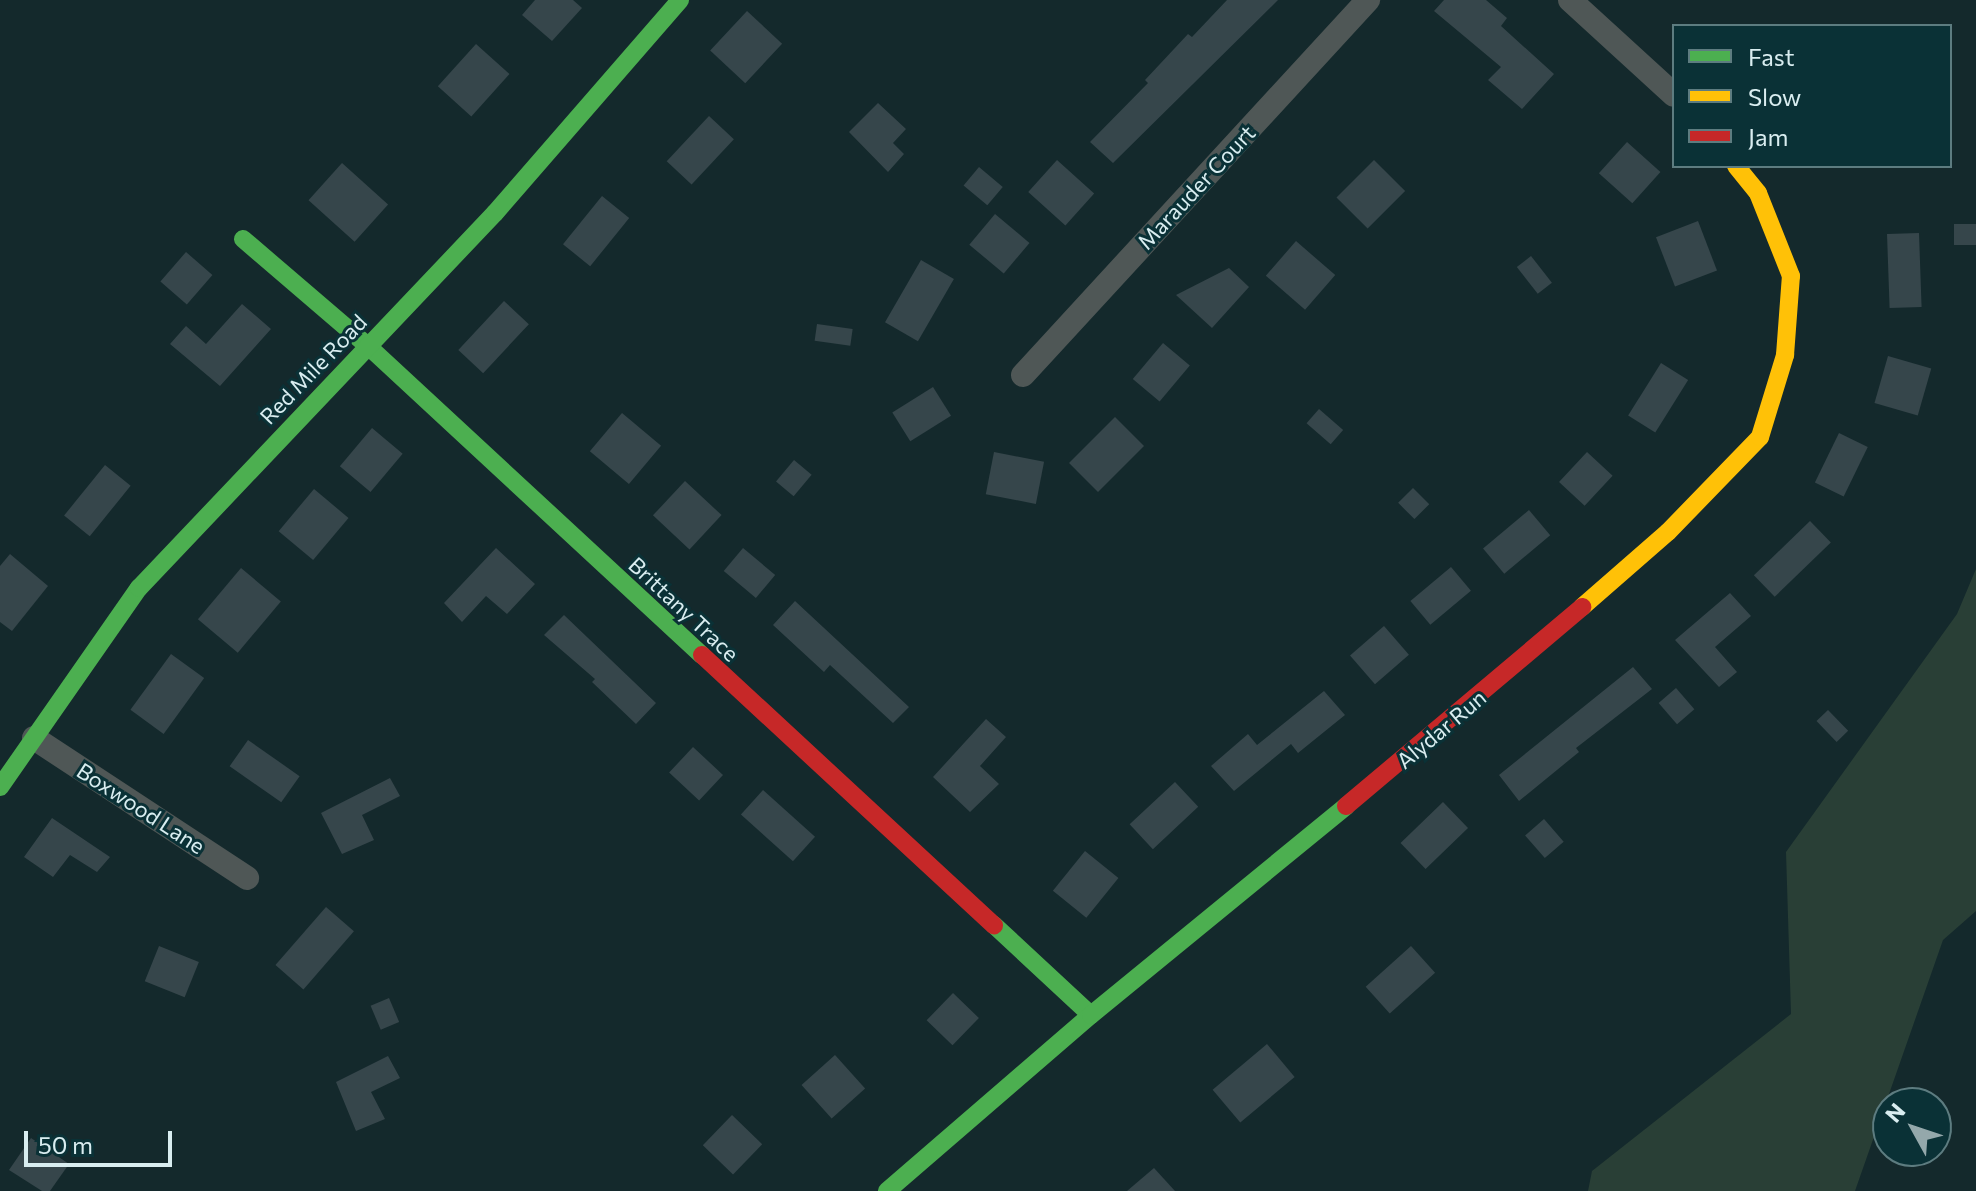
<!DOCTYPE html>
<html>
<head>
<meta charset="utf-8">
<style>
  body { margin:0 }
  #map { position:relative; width:1976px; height:1191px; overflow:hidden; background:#14292c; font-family:Commissioner,sans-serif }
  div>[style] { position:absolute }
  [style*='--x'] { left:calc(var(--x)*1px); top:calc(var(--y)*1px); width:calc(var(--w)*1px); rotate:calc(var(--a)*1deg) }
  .green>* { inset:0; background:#293f36 }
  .building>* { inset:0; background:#36464b; transform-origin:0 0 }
  .street>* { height:24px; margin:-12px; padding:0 12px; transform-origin:12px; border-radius:12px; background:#4f5756 }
  .fast>* { height:18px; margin:-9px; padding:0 9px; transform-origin:9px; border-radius:9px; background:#4caf50 }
  .slow>* { height:18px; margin:-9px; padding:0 9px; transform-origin:9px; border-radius:9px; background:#ffc107 }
  .jam>* { height:18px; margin:-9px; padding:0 9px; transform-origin:9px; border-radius:9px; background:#c62828 }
  span { translate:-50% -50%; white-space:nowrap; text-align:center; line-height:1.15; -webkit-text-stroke:6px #0a3136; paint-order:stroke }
  .street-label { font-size:22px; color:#d9edf0 }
  .legend { position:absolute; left:1672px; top:24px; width:280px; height:144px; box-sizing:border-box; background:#0a3136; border:2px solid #5d7c80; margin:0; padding:10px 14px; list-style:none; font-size:24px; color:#d9edf0 }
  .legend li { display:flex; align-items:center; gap:16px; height:40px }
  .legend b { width:40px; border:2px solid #5d7c80 }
  .north { position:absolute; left:1872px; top:1087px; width:80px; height:80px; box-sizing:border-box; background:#0a3136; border:2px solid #5d7c80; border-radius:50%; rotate:310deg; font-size:22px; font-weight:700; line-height:32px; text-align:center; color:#d9edf0 }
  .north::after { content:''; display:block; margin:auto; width:28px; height:36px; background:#94a8ab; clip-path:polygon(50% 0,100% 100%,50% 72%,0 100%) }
  .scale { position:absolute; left:24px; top:1131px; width:148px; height:36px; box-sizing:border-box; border:4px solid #d9edf0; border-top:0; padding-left:10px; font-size:24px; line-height:28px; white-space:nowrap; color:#d9edf0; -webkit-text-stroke:6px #0a3136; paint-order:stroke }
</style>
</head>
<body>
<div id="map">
  <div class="green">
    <i style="clip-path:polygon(1976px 569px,1976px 911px,1943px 940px,1855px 1191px,1588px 1191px,1592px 1171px,1791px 1014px,1786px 852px,1957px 614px)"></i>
  </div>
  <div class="building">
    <i style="clip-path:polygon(535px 0,573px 0,582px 8px,552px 41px,522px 15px)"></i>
    <i style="clip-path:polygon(1227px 0,1278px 0,1113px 163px,1090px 142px,1148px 83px,1145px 80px,1188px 34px,1192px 37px)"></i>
    <i style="clip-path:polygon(1444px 0,1486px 0,1507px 18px,1501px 26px,1554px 74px,1522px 109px,1488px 80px,1501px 67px,1434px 11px)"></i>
    <i style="left:747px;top:11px;width:48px;height:54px;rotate:43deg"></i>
    <i style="left:476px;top:44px;width:45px;height:57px;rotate:42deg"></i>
    <i style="clip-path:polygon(878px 103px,906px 129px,893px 143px,904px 154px,888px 172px,849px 132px)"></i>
    <i style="left:709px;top:116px;width:34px;height:62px;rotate:43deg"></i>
    <i style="left:1627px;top:142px;width:45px;height:42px;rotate:42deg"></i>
    <i style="left:1057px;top:160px;width:50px;height:43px;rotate:42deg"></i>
    <i style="left:1374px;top:160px;width:44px;height:53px;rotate:45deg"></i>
    <i style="left:342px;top:163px;width:62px;height:50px;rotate:42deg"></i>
    <i style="left:979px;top:167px;width:31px;height:24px;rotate:40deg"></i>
    <i style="left:602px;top:196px;width:35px;height:62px;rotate:39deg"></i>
    <i style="left:995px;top:214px;width:45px;height:40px;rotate:40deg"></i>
    <i style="left:1698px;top:221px;width:53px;height:45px;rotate:69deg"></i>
    <i style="left:1976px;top:224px;width:21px;height:22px;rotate:90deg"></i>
    <i style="left:1919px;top:233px;width:74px;height:32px;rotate:88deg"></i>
    <i style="left:1296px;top:241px;width:52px;height:46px;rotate:41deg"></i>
    <i style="left:186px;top:252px;width:35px;height:39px;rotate:41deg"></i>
    <i style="left:1531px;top:256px;width:34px;height:18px;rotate:52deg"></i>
    <i style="left:921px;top:260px;width:38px;height:72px;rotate:30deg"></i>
    <i style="clip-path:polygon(1229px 268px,1249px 287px,1212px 328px,1176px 295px)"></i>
    <i style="left:504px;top:301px;width:34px;height:67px;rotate:43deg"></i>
    <i style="clip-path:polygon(242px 304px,271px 329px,220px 386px,170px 344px,186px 326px,206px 344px)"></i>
    <i style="left:817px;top:324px;width:36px;height:17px;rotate:8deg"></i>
    <i style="left:1163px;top:343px;width:35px;height:47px;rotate:40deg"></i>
    <i style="left:1888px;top:356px;width:45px;height:49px;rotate:16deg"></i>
    <i style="left:1661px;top:363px;width:32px;height:62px;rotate:32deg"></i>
    <i style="left:933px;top:387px;width:34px;height:48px;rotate:58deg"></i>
    <i style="left:1319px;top:409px;width:32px;height:19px;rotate:41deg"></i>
    <i style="left:622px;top:413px;width:51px;height:50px;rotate:40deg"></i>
    <i style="left:1115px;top:417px;width:41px;height:65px;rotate:45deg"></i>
    <i style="left:372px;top:428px;width:40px;height:50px;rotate:40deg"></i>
    <i style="left:1839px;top:433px;width:32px;height:55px;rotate:26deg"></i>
    <i style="left:994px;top:452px;width:51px;height:43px;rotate:11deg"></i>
    <i style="left:1587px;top:452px;width:35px;height:41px;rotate:43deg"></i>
    <i style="left:794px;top:460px;width:23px;height:28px;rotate:40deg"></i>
    <i style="left:105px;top:465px;width:33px;height:65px;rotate:39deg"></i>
    <i style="left:685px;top:481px;width:50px;height:47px;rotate:43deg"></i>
    <i style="left:1413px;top:488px;width:23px;height:21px;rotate:45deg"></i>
    <i style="left:314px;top:489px;width:45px;height:55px;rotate:40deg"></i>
    <i style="left:1529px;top:510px;width:33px;height:60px;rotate:50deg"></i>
    <i style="left:1810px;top:521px;width:30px;height:78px;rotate:46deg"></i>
    <i style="clip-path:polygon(496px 548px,535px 584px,507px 614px,486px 596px,462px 622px,444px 603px)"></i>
    <i style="left:743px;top:548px;width:42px;height:30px;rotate:40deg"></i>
    <i style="clip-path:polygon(10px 554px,48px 586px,12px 631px,0 622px,0 566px)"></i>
    <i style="left:1451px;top:567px;width:31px;height:53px;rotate:50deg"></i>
    <i style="left:241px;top:568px;width:52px;height:67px;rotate:40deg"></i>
    <i style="clip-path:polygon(1730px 593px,1751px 616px,1715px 647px,1737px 672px,1719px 687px,1675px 640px)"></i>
    <i style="clip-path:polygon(795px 601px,909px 707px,893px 723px,830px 665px,824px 672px,773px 625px)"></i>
    <i style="clip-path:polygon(564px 615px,656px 703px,636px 724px,592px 682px,595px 679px,544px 635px)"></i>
    <i style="left:1384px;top:626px;width:38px;height:45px;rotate:49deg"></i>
    <i style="left:171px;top:654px;width:41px;height:69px;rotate:36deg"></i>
    <i style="clip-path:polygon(1633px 667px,1652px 689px,1576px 748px,1579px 752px,1519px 801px,1499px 775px)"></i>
    <i style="left:1676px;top:688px;width:28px;height:23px;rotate:49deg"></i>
    <i style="clip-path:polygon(1324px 691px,1345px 715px,1298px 753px,1291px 744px,1234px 791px,1211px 766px,1248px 734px,1257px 745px)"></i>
    <i style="left:1828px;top:710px;width:29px;height:16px;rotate:46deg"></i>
    <i style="clip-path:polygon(986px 719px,1006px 737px,980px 766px,999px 784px,970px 812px,933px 777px)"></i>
    <i style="left:248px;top:740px;width:63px;height:32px;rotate:35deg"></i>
    <i style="left:693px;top:747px;width:41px;height:35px;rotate:43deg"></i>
    <i style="clip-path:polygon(390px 778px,400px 796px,362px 815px,374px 840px,342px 854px,321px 813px)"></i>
    <i style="left:1175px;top:782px;width:34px;height:62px;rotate:47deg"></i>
    <i style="left:763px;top:790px;width:70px;height:33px;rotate:42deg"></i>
    <i style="left:1443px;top:802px;width:36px;height:59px;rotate:46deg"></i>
    <i style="clip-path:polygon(52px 818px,110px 857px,97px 872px,70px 855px,53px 877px,24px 857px)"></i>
    <i style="left:1544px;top:819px;width:30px;height:25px;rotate:49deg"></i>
    <i style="left:1085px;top:851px;width:43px;height:51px;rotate:39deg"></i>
    <i style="left:326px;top:907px;width:37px;height:77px;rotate:41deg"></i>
    <i style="left:159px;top:946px;width:43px;height:38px;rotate:22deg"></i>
    <i style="left:1411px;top:946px;width:36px;height:61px;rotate:48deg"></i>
    <i style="left:953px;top:993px;width:36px;height:38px;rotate:44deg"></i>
    <i style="left:389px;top:998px;width:26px;height:20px;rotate:67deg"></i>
    <i style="left:1267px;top:1044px;width:43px;height:71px;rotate:50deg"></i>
    <i style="left:835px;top:1055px;width:45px;height:45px;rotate:48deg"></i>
    <i style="clip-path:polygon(388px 1056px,400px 1078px,371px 1092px,385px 1119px,356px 1131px,336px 1082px)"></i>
    <i style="left:732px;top:1115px;width:42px;height:42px;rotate:44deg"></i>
    <i style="clip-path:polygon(31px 1138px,69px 1164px,50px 1191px,42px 1191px,9px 1170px)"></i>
    <i style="clip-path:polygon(1154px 1168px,1175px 1191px,1127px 1191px)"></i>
  </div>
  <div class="street">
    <i style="--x:1570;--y:0;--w:141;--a:42.4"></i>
    <i style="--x:1023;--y:375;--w:510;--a:-47.39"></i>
    <i style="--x:34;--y:738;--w:255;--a:33.3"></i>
  </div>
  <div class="fast">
    <i style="--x:243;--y:239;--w:165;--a:40.6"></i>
    <i style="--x:368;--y:346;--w:455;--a:42.8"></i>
    <i style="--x:0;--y:787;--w:243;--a:-55.1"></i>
    <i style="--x:139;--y:588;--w:517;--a:-46.49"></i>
    <i style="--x:495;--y:213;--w:282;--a:-49"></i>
    <i style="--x:994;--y:925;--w:132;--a:42.9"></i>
    <i style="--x:887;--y:1191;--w:269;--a:-40.8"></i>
    <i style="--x:1091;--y:1015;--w:330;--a:-39.3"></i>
  </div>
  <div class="slow">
    <i style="--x:1582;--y:607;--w:114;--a:-41.1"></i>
    <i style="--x:1668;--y:532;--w:132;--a:-45.9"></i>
    <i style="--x:1760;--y:437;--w:86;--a:-73"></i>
    <i style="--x:1785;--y:355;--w:79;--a:-85.7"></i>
    <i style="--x:1791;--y:276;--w:89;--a:-111.7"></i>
    <i style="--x:1758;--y:193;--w:35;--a:-129"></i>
  </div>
  <div class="jam">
    <i style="--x:702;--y:655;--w:398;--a:42.8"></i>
    <i style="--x:1346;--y:806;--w:309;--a:-40.1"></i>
  </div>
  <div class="street-label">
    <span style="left:1196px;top:187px;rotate:-47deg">Marauder Court</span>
    <span style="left:313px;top:369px;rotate:-46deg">Red Mile Road</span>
    <span style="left:684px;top:609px;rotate:43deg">Brittany Trace</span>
    <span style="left:1441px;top:729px;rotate:-40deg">Alydar Run</span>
    <span style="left:141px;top:808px;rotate:33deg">Boxwood Lane</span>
  </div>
  <ul class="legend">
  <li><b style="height:10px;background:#4caf50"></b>Fast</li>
  <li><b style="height:10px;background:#ffc107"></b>Slow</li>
  <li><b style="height:10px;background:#c62828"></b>Jam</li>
  </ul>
  <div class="north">N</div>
  <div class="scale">50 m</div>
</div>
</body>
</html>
